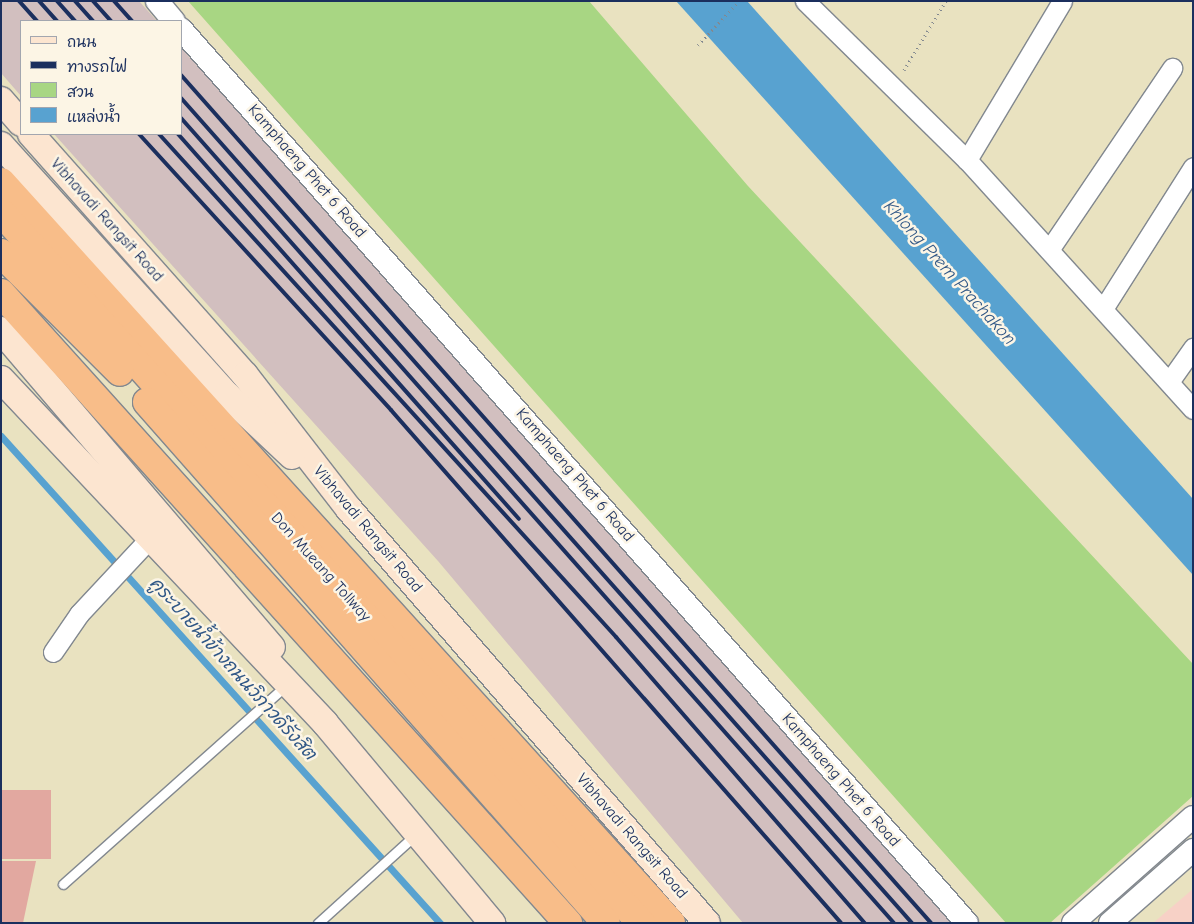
<!DOCTYPE html>
<html>
<head>
<meta charset="utf-8">
<style>
  body { margin:0 }
  #map { position:relative; width:1194px; height:924px; overflow:hidden; background:#e9e2c0; font-family:"Comic Neue","Playpen Sans Thai",sans-serif }
  div>[style] { position:absolute }
  [style*='--x'] { left:calc(var(--x)*1px); top:calc(var(--y)*1px); width:calc(var(--w)*1px); rotate:calc(var(--a)*1deg) }
  .built>* { inset:0; background:#f7d1c6 }
  .industrial>* { inset:0; background:#d2bfbf }
  .green>* { inset:0; background:#a8d683 }
  .water>* { inset:0; background:#58a2d0 }
  .stream>* { height:7px; margin:-3.5px; padding:0 3.5px; transform-origin:3.5px; border-radius:3.5px; background:#58a2d0 }
  .building>* { inset:0; background:#e2a8a0; transform-origin:0 0 }
  .path>* { height:3px; margin-top:-1.5px; transform-origin:0; background:repeating-linear-gradient(90deg,#82888f 0 1px,transparent 0 5px) }
  .roads { filter:drop-shadow(1px 0 #82888f) drop-shadow(-1px 0 #82888f) drop-shadow(0 1px #82888f) drop-shadow(0 -1px #82888f) }
  .service>* { height:9px; margin:-4.5px; padding:0 4.5px; transform-origin:4.5px; border-radius:4.5px; background:#fff }
  .minor>* { height:19px; margin:-9.5px; padding:0 9.5px; transform-origin:9.5px; border-radius:9.5px; background:#fff }
  .tertiary>* { height:22px; margin:-11px; padding:0 11px; transform-origin:11px; border-radius:11px; background:#fff }
  .secondary>* { height:26px; margin:-13px; padding:0 13px; transform-origin:13px; border-radius:13px; background:#fce5d0 }
  .trunk>* { height:28px; margin:-14px; padding:0 14px; transform-origin:14px; border-radius:14px; background:#f8bd89 }
  .motorway>* { height:28px; margin:-14px; padding:0 14px; transform-origin:14px; border-radius:14px; background:#f8bd89 }
  .rail>* { height:4px; margin:-2px; padding:0 2px; transform-origin:2px; border-radius:2px; background:#1b2f5e }
  span { translate:-50% -50%; white-space:nowrap; text-align:center; line-height:1.15; -webkit-text-stroke:5px #fcf5e5; paint-order:stroke }
  .street-label { font-size:16px; color:#1b2f5e }
  .water-label { font-size:18px; color:#305786; font-style:italic }
  .frame { position:absolute; inset:0; border:2px solid #1b2f5e; pointer-events:none }
  .legend { position:absolute; left:20px; top:20px; width:162px; height:115px; box-sizing:border-box; background:#fcf5e5; border:1px solid #a2a6af; margin:0; padding:6px 9px; list-style:none; font-size:15px; color:#1b2f5e }
  .legend li { display:flex; align-items:center; gap:10px; height:25px }
  .legend b { width:25px; border:1px solid #a2a6af }
</style>
</head>
<body>
<div id="map">
  <div class="built">
    <i style="clip-path:polygon(1193px 889px,1193px 923px,1153px 923px)"></i>
  </div>
  <div class="industrial">
    <i style="clip-path:polygon(1px 1px,139px 1px,157px 21px,21px 21px,21px 96px,1px 73px)"></i>
    <i style="clip-path:polygon(181px 48px,975px 923px,743px 923px,438px 561px,54px 134px,181px 134px)"></i>
  </div>
  <div class="green">
    <i style="clip-path:polygon(188px 1px,589px 1px,748px 186px,1193px 664px,1193px 796px,1050px 923px,1006px 923px)"></i>
  </div>
  <div class="water">
    <i style="clip-path:polygon(676px 1px,747px 1px,1193px 499px,1193px 575px)"></i>
  </div>
  <div class="stream">
    <i style="--x:1;--y:436;--w:656;--a:47.97"></i>
  </div>
  <div class="building">
    <i style="left:1px;top:790px;width:50px;height:69px"></i>
    <i style="clip-path:polygon(1px 861px,36px 861px,23px 923px,1px 923px)"></i>
  </div>
  <div class="path">
    <i style="--x:698;--y:45;--w:60;--a:-47"></i>
    <i style="--x:904;--y:70;--w:81;--a:-58.7"></i>
  </div>
  <div class="roads">
    <div class="service">
      <i style="--x:63;--y:884;--w:299;--a:-41.7"></i>
      <i style="--x:318;--y:923;--w:132;--a:-42.2"></i>
    </div>
    <div class="minor">
      <i style="--x:805;--y:1;--w:227;--a:44.5"></i>
      <i style="--x:967;--y:160;--w:336;--a:47.8"></i>
      <i style="--x:967;--y:160;--w:185;--a:-59.1"></i>
      <i style="--x:1049;--y:250;--w:220;--a:-55.9"></i>
      <i style="--x:1103;--y:309;--w:168;--a:-57.6"></i>
      <i style="--x:1169;--y:382;--w:42;--a:-54.8"></i>
      <i style="--x:53;--y:652;--w:46;--a:-55.6"></i>
      <i style="--x:79;--y:614;--w:103;--a:-47"></i>
    </div>
    <div class="tertiary">
      <i style="--x:157;--y:1;--w:26;--a:50"></i>
      <i style="--x:181;--y:29;--w:1190;--a:48.68"></i>
      <i style="--x:1073;--y:923;--w:160;--a:-41.5"></i>
      <i style="--x:1110;--y:923;--w:111;--a:-41.3"></i>
    </div>
    <div class="secondary">
      <i style="--x:1;--y:100;--w:30;--a:49"></i>
      <i style="--x:31;--y:134;--w:322;--a:48.4"></i>
      <i style="--x:245;--y:375;--w:170;--a:52.2"></i>
      <i style="--x:349;--y:509;--w:547;--a:49.15"></i>
      <i style="--x:1;--y:145;--w:337;--a:47.9"></i>
      <i style="--x:227;--y:395;--w:89;--a:43.2"></i>
      <i style="--x:1;--y:330;--w:417;--a:49.5"></i>
      <i style="--x:1;--y:379;--w:473;--a:46.7"></i>
      <i style="--x:325;--y:723;--w:261;--a:50.1"></i>
    </div>
    <div class="trunk">
      <i style="--x:1;--y:182;--w:999;--a:47.88"></i>
      <i style="--x:1;--y:293;--w:848;--a:48.01"></i>
    </div>
    <div class="motorway">
      <i style="--x:1;--y:212;--w:957;--a:48.01"></i>
      <i style="--x:1;--y:253;--w:168;--a:45"></i>
      <i style="--x:147;--y:402;--w:694;--a:48.62"></i>
    </div>
  </div>
  <div class="rail">
    <i style="--x:19;--y:1;--w:27;--a:48"></i>
    <i style="--x:39;--y:1;--w:27;--a:48"></i>
    <i style="--x:57;--y:1;--w:27;--a:48"></i>
    <i style="--x:75;--y:1;--w:27;--a:48"></i>
    <i style="--x:93;--y:1;--w:27;--a:48"></i>
    <i style="--x:114;--y:1;--w:27;--a:48"></i>
    <i style="--x:181;--y:75;--w:1132;--a:48.51"></i>
    <i style="--x:181;--y:98;--w:1102;--a:48.46"></i>
    <i style="--x:181;--y:118;--w:1075;--a:48.47"></i>
    <i style="--x:139;--y:134;--w:374;--a:47.6"></i>
    <i style="--x:391;--y:410;--w:682;--a:48.74"></i>
    <i style="--x:159;--y:134;--w:680;--a:47.74"></i>
    <i style="--x:616;--y:637;--w:379;--a:49"></i>
    <i style="--x:178;--y:134;--w:514;--a:48.47"></i>
  </div>
  <div class="street-label">
    <span style="left:307px;top:171px;rotate:49deg">Kamphaeng Phet 6 Road</span>
    <span style="left:107px;top:220px;rotate:48deg">Vibhavadi Rangsit Road</span>
    <span style="left:575px;top:475px;rotate:49deg">Kamphaeng Phet 6 Road</span>
    <span style="left:368px;top:529px;rotate:50deg">Vibhavadi Rangsit Road</span>
    <span style="left:321px;top:567px;rotate:48deg">Don Mueang Tollway</span>
    <span style="left:841px;top:780px;rotate:49deg">Kamphaeng Phet 6 Road</span>
    <span style="left:632px;top:836px;rotate:49deg">Vibhavadi Rangsit Road</span>
  </div>
  <div class="water-label">
    <span style="left:949px;top:273px;rotate:48deg">Khlong Prem Prachakon</span>
    <span style="left:232px;top:669px;rotate:48deg">คูระบายน้ำข้างถนนวิภาวดีรังสิต</span>
  </div>
  <div class="frame"></div>
  <ul class="legend">
  <li><b style="height:6px;background:#fce5d0"></b>ถนน</li>
  <li><b style="height:6px;background:#1b2f5e"></b>ทางรถไฟ</li>
  <li><b style="height:14px;background:#a8d683"></b>สวน</li>
  <li><b style="height:14px;background:#58a2d0"></b>แหล่งน้ำ</li>
  </ul>
</div>
</body>
</html>
